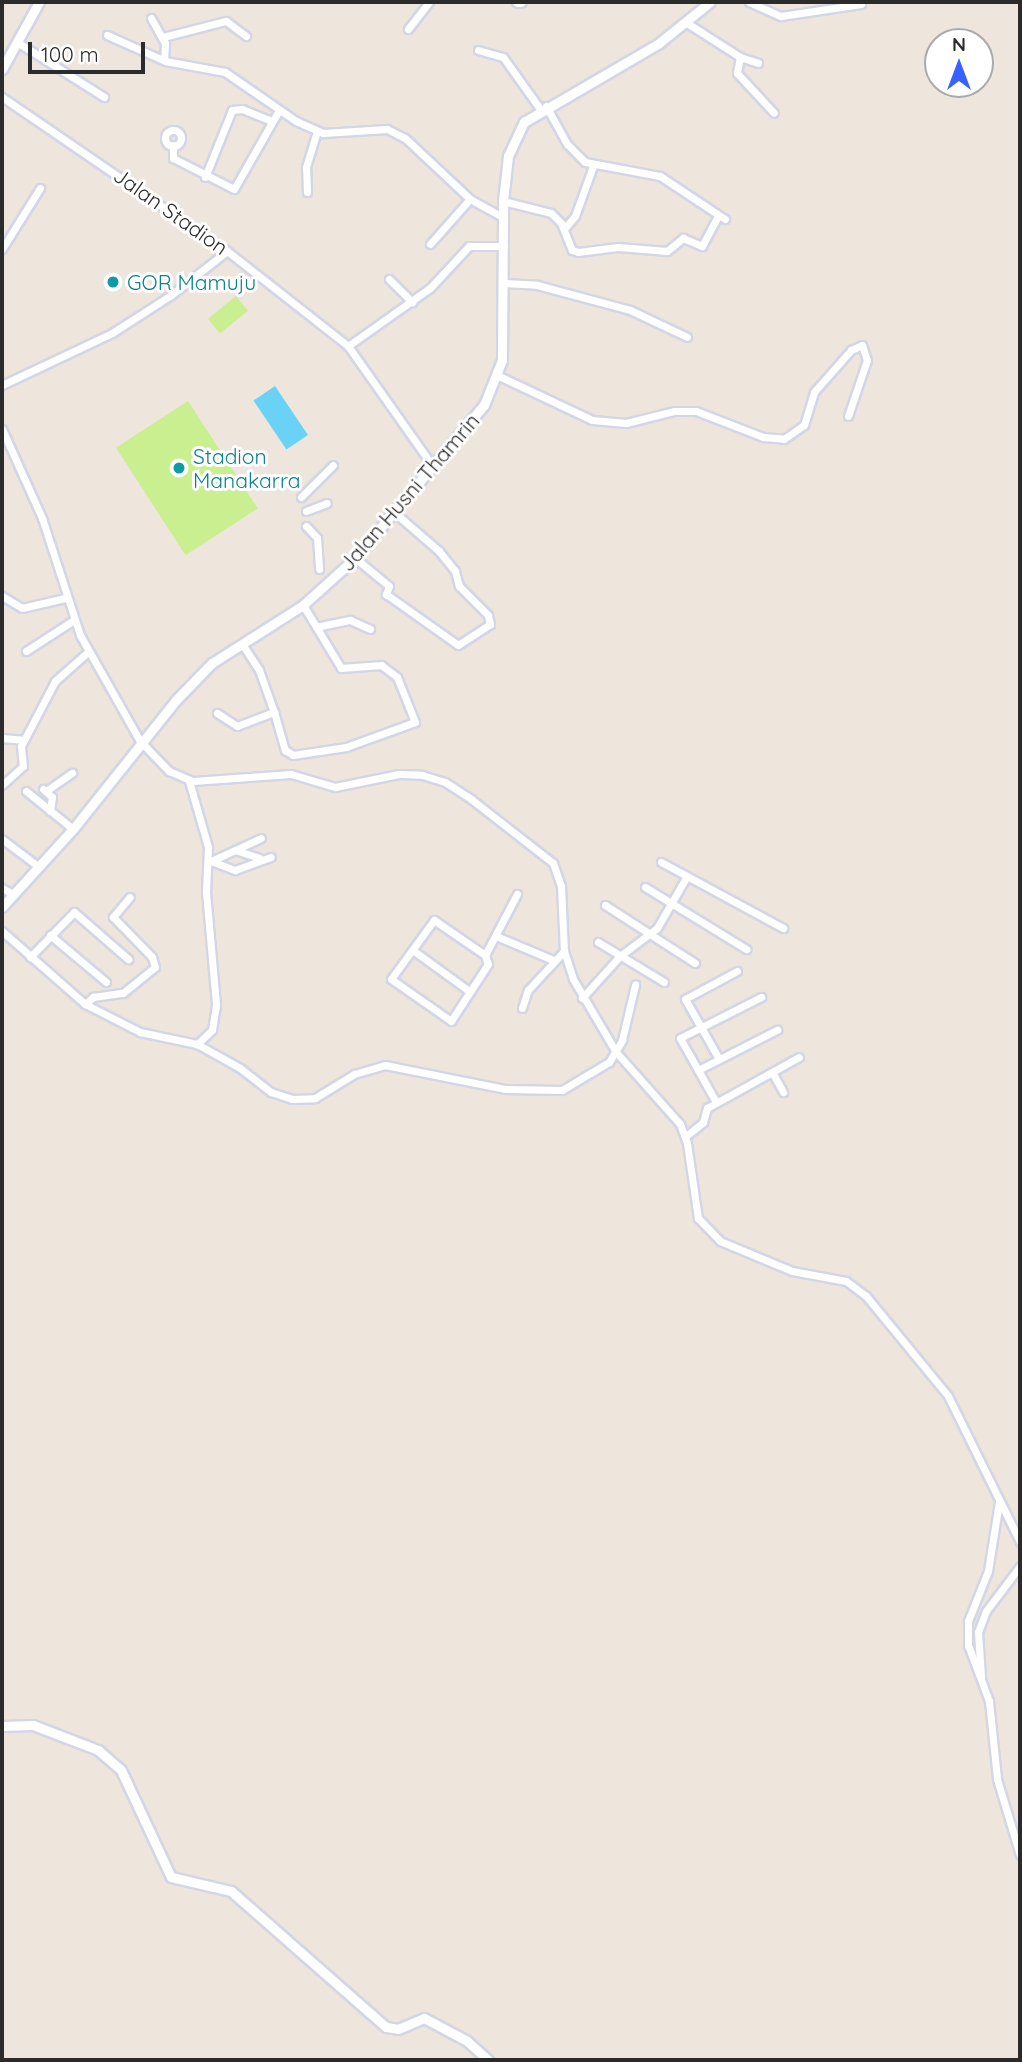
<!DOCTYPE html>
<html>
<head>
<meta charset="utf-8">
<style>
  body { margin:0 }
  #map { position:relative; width:1022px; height:2062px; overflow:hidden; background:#eee6dc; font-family:Quicksand,sans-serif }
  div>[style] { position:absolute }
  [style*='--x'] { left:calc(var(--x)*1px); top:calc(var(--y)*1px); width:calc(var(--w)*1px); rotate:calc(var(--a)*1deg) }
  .pitch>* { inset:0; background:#c9ef91; transform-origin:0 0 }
  .water>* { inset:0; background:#6ad3f5; transform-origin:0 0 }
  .roads { filter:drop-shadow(2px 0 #d2d6e5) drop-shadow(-2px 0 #d2d6e5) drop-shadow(0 2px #d2d6e5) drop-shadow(0 -2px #d2d6e5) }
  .minor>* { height:7px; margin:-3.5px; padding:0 3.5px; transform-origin:3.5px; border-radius:3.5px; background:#fff }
  .minor>.ring { margin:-3.5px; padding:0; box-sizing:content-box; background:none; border:7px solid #fff; border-radius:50% }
  .tertiary>* { height:9px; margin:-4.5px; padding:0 4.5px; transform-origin:4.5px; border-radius:4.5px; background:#fff }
  .secondary>* { height:10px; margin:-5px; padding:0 5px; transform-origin:5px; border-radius:5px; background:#fff }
  .dots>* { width:19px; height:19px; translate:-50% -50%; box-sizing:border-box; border:4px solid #fff; border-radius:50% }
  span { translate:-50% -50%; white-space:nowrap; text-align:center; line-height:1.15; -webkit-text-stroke:6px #fff; paint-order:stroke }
  .street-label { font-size:21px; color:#2b2b2b }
  .culture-label { font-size:21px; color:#0d838f }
  .left { translate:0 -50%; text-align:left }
  .frame { position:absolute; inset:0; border:4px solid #2b2b2b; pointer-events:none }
  .north { position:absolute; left:924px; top:28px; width:70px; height:70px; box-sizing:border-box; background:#fff; border:2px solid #aaa; border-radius:50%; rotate:0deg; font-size:19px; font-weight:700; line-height:28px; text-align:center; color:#2b2b2b }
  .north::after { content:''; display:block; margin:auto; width:24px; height:32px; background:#3861ff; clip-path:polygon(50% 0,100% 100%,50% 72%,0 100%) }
  .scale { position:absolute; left:28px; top:42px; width:117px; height:32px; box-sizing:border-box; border:4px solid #2b2b2b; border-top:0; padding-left:9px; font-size:21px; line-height:24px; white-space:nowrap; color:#2b2b2b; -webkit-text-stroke:5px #fff; paint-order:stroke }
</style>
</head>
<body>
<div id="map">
  <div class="pitch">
    <i style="left:236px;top:296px;width:19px;height:36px;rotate:51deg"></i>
    <i style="left:188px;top:401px;width:128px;height:86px;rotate:57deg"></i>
  </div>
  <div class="water">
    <i style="left:275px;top:386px;width:59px;height:26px;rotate:56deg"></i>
  </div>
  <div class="roads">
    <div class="minor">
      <i style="--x:749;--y:2;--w:35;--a:24"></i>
      <i style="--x:781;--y:16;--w:81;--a:-8.5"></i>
      <i style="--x:151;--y:18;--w:29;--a:61"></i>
      <i style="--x:165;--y:43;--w:17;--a:93"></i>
      <i style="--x:687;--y:23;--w:63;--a:32.7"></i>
      <i style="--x:740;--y:57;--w:16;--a:101"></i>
      <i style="--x:737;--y:73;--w:54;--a:47.2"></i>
      <i style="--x:408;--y:29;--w:34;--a:-52"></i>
      <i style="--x:107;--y:35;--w:64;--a:24.1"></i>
      <i style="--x:165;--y:61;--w:61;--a:10.4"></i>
      <i style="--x:225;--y:72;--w:86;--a:34.6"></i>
      <i style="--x:296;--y:121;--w:30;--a:24"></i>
      <i style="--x:323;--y:133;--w:64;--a:-3.6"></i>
      <i style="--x:387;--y:129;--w:20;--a:27"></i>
      <i style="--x:405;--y:138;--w:89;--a:43.2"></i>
      <i style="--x:470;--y:199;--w:38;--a:29"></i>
      <i style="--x:163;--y:37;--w:65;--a:-14.3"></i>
      <i style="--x:226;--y:21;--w:25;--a:37"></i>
      <i style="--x:17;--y:42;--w:103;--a:32.3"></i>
      <i style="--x:478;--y:50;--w:26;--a:16"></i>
      <i style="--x:503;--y:57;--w:65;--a:54.4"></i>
      <i style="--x:740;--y:57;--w:19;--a:18"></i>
      <i style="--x:2;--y:97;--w:273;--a:34.4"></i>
      <i style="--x:227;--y:251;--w:154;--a:38.1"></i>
      <i style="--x:348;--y:346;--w:149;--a:54.8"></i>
      <i style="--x:546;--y:106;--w:43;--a:61.1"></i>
      <i style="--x:567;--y:144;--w:25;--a:45"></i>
      <i style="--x:585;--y:162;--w:76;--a:10.6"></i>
      <i style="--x:660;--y:176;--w:78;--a:33.5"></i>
      <i class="ring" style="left:165px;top:130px;width:9px;height:9px"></i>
      <i style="--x:173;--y:145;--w:13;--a:90"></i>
      <i style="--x:173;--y:158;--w:68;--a:26.9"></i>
      <i style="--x:234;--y:189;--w:91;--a:-60.3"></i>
      <i style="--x:205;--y:177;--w:72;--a:-68.1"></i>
      <i style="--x:232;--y:110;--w:10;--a:-6"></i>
      <i style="--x:242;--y:109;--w:32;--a:22"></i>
      <i style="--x:307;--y:192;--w:25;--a:-92"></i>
      <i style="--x:306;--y:167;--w:38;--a:-73"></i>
      <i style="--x:503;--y:201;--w:49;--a:14"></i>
      <i style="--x:551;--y:213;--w:14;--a:45"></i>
      <i style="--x:561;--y:223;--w:29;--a:68"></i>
      <i style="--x:572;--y:250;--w:6;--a:18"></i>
      <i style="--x:578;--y:252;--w:40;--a:-7.1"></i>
      <i style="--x:618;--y:247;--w:49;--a:4.7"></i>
      <i style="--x:667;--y:251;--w:21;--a:-39"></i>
      <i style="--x:683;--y:238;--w:21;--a:23"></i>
      <i style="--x:702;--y:246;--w:34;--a:-62"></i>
      <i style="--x:564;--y:229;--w:17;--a:-50"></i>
      <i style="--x:575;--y:216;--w:53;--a:-70.2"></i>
      <i style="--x:430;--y:244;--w:60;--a:-48.4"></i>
      <i style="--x:2;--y:249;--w:72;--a:-58.1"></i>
      <i style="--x:389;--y:279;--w:33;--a:45"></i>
      <i style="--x:504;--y:283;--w:33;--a:3"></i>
      <i style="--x:537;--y:285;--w:96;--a:15"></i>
      <i style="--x:630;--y:310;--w:63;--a:25.3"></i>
      <i style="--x:348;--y:346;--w:100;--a:-35.3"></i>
      <i style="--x:430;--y:288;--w:57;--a:-47.1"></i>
      <i style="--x:469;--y:246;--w:35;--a:0"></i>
      <i style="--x:499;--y:376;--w:103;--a:25.3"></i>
      <i style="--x:592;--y:420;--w:34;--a:5"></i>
      <i style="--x:626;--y:423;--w:49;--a:-14"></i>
      <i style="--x:674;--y:411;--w:22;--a:0"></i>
      <i style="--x:696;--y:411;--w:72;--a:21.2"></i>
      <i style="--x:763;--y:437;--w:21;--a:5"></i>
      <i style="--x:784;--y:439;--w:24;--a:-35"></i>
      <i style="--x:804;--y:425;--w:34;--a:-73"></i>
      <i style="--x:814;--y:392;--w:56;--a:-48.6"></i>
      <i style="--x:851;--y:350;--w:12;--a:-24"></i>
      <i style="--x:862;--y:345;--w:16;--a:72"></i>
      <i style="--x:867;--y:360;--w:59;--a:108.7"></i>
      <i style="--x:2;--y:385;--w:122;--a:-25.3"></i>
      <i style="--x:112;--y:333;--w:70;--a:-32.8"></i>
      <i style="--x:171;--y:295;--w:71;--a:-38.2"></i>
      <i style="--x:2;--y:429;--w:98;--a:65.8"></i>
      <i style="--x:42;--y:518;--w:123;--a:72"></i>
      <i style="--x:80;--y:635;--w:122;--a:60.5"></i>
      <i style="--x:140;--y:741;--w:42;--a:46"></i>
      <i style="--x:169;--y:771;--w:26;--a:23"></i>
      <i style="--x:193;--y:781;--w:98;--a:-4.1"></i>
      <i style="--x:291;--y:774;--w:46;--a:16.5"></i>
      <i style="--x:335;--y:787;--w:65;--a:-11.5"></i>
      <i style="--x:399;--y:774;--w:23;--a:2"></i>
      <i style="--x:422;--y:775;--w:24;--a:17"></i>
      <i style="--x:445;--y:782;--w:31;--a:33"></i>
      <i style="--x:471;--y:799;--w:104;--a:38"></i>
      <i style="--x:553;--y:863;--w:24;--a:71"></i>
      <i style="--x:561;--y:886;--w:65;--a:87.4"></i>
      <i style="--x:564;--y:951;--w:29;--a:72"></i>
      <i style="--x:573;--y:979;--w:85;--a:59.5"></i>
      <i style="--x:616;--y:1052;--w:96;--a:48.4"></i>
      <i style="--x:680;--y:1124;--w:20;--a:70"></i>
      <i style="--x:687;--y:1143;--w:76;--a:81.7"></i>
      <i style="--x:698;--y:1218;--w:32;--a:46"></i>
      <i style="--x:720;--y:1241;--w:78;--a:22.6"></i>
      <i style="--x:792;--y:1271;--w:55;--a:10.5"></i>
      <i style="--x:846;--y:1281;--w:25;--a:37"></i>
      <i style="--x:866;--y:1296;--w:129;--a:50.6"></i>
      <i style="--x:948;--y:1396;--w:163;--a:63.7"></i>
      <i style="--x:301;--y:497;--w:45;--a:-45"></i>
      <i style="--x:306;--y:511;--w:22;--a:-21"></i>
      <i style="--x:306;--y:526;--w:16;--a:47"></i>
      <i style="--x:317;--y:538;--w:31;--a:86"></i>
      <i style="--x:355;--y:558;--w:44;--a:39.5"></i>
      <i style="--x:389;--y:586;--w:9;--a:111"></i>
      <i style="--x:386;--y:594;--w:88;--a:35.3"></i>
      <i style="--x:458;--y:645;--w:38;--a:-33"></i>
      <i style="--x:490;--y:624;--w:9;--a:-103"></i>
      <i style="--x:488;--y:615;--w:41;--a:-135"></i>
      <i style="--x:459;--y:586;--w:16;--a:-105"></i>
      <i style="--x:455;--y:571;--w:26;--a:-129"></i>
      <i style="--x:439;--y:551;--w:58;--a:-139.2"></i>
      <i style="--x:2;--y:596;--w:23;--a:31"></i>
      <i style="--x:22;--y:608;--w:44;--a:-13.1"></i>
      <i style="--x:316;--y:627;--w:35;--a:-12"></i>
      <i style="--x:350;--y:620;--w:22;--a:24"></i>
      <i style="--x:26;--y:651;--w:57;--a:-32.9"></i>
      <i style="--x:274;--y:712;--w:40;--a:74"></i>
      <i style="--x:285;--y:750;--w:9;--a:32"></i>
      <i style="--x:293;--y:755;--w:54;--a:-8.6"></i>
      <i style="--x:346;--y:747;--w:73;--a:-19.9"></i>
      <i style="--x:415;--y:722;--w:48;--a:-111.8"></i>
      <i style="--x:397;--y:677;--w:20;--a:-143"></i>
      <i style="--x:381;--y:665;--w:40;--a:175.7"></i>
      <i style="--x:341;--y:668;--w:74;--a:-121.1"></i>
      <i style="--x:217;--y:713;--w:24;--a:33"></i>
      <i style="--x:237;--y:726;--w:40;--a:-21"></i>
      <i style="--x:274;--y:712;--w:45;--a:-109.7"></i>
      <i style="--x:259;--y:670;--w:30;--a:-123"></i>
      <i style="--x:2;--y:738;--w:21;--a:5"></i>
      <i style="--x:189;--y:781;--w:69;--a:73.9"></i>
      <i style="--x:208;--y:847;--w:45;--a:92.5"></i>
      <i style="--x:206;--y:892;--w:113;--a:84.9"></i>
      <i style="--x:216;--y:1005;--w:25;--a:99"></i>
      <i style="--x:212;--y:1030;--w:21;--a:137"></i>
      <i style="--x:2;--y:785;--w:28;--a:-42"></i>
      <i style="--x:23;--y:766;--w:20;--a:-96"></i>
      <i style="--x:21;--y:746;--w:73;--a:-62.4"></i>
      <i style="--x:55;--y:681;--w:45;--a:-41.4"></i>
      <i style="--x:43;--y:789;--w:12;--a:42"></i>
      <i style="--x:52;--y:797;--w:14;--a:98"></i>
      <i style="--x:26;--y:791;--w:60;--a:39"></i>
      <i style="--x:46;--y:791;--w:32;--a:-35"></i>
      <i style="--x:2;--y:839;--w:46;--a:37.1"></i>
      <i style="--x:235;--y:850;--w:26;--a:18"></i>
      <i style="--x:211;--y:861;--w:26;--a:21"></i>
      <i style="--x:235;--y:870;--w:38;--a:-20"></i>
      <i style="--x:209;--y:862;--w:57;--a:-24.8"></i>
      <i style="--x:661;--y:862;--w:139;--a:28.4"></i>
      <i style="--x:645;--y:887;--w:119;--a:31.5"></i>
      <i style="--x:2;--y:888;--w:13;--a:29"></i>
      <i style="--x:605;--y:905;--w:107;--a:32.8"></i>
      <i style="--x:434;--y:920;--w:62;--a:34.5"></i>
      <i style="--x:485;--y:955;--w:9;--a:72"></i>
      <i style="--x:488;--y:964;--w:68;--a:123"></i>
      <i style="--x:451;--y:1021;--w:73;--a:-145"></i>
      <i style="--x:391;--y:979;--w:73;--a:-53.9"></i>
      <i style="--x:2;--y:931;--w:111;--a:41.3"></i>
      <i style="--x:85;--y:1004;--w:62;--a:27"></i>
      <i style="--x:140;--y:1032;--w:58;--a:11.9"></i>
      <i style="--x:197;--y:1044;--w:49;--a:29.2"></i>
      <i style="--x:240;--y:1068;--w:39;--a:38"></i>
      <i style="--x:271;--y:1092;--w:22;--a:18"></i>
      <i style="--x:292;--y:1099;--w:23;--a:-2"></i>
      <i style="--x:315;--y:1098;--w:46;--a:-31.6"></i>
      <i style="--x:354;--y:1074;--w:32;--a:-16"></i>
      <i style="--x:385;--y:1065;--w:122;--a:11.3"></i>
      <i style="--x:505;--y:1089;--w:57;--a:1"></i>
      <i style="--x:562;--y:1090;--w:55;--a:-30.8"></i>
      <i style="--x:609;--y:1062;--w:26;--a:-59"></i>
      <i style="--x:622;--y:1040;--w:57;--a:-76.7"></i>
      <i style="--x:50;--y:935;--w:73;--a:40"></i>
      <i style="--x:496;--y:936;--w:62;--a:22.8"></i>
      <i style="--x:598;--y:942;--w:77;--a:31.2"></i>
      <i style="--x:414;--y:951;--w:68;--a:36"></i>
      <i style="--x:485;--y:955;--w:69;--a:-62.3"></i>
      <i style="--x:30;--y:957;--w:63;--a:-45.6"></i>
      <i style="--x:74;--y:912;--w:72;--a:41"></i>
      <i style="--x:582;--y:998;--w:57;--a:-47.9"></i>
      <i style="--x:620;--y:956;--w:46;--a:-37.1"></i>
      <i style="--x:657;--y:928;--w:60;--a:-60"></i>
      <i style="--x:85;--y:1004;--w:11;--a:-41"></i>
      <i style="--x:93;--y:997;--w:30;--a:-8"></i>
      <i style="--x:123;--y:993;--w:41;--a:-39.1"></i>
      <i style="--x:155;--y:967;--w:10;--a:-107"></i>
      <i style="--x:152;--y:957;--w:56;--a:-134.3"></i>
      <i style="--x:113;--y:917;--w:26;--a:-50"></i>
      <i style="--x:522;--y:1008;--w:19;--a:-72"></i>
      <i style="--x:528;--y:990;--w:53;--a:-47.3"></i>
      <i style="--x:719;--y:1059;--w:69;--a:-119.5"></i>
      <i style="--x:685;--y:999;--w:59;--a:-28.3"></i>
      <i style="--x:698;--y:1070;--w:89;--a:-26.9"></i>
      <i style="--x:772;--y:1072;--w:23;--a:61"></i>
      <i style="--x:716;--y:1102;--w:73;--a:-119.4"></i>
      <i style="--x:680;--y:1038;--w:91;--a:-26.8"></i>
      <i style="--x:686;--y:1136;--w:22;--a:-39"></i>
      <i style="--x:703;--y:1122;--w:15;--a:-74"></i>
      <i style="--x:707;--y:1108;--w:105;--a:-29"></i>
      <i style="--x:999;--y:1502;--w:70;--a:99.1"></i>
      <i style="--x:988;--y:1571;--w:54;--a:111.8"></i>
      <i style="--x:968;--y:1621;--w:24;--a:90"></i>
      <i style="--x:968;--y:1645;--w:60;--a:69.4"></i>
      <i style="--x:989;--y:1701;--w:78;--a:84.1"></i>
      <i style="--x:997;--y:1779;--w:79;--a:73.2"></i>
      <i style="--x:981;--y:1676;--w:44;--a:-93.9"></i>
      <i style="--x:978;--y:1632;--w:22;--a:-69"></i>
      <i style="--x:986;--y:1611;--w:56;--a:-52.9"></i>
    </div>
    <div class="tertiary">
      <i style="--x:2;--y:69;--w:77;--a:-61.1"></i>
      <i style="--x:2;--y:907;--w:105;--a:-47.7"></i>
      <i style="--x:73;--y:829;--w:164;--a:-51.4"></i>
      <i style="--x:175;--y:701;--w:53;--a:-45.8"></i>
      <i style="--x:212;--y:663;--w:108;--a:-32.5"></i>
      <i style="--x:303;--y:605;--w:70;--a:-42.1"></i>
      <i style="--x:355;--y:558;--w:200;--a:-49.9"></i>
      <i style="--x:484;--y:405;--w:48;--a:-68.2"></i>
      <i style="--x:502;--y:360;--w:159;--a:-89.6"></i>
      <i style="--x:503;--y:201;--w:45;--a:-83.7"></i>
      <i style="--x:508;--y:156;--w:38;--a:-65"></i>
      <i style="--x:524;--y:122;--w:156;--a:-30.3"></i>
      <i style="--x:659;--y:43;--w:65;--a:-38.8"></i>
      <i style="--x:2;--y:1726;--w:31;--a:-2"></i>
      <i style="--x:33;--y:1725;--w:70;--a:21"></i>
      <i style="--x:98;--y:1750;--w:30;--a:41"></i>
      <i style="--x:121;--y:1770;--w:118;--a:65"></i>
      <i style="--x:171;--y:1877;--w:62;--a:13.1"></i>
      <i style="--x:231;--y:1891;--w:206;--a:41.3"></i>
      <i style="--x:386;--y:2027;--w:12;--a:9"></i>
      <i style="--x:398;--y:2029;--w:28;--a:-23"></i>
      <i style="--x:424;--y:2018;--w:49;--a:28.1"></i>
      <i style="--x:467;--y:2041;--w:28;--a:42"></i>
    </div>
    <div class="secondary">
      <i style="--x:518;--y:2;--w:3;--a:0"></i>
    </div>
  </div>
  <div class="dots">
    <i style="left:113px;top:282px;background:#0f9aa8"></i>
    <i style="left:179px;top:468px;background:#0f9aa8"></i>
  </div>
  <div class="street-label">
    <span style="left:171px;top:211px;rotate:35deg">Jalan Stadion</span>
    <span style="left:409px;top:492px;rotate:-49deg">Jalan Husni Thamrin</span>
  </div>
  <div class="culture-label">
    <span class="left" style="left:127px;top:282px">GOR Mamuju</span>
    <span class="left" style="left:193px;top:468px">Stadion<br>Manakarra</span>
  </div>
  <div class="frame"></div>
  <div class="north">N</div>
  <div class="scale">100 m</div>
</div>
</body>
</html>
